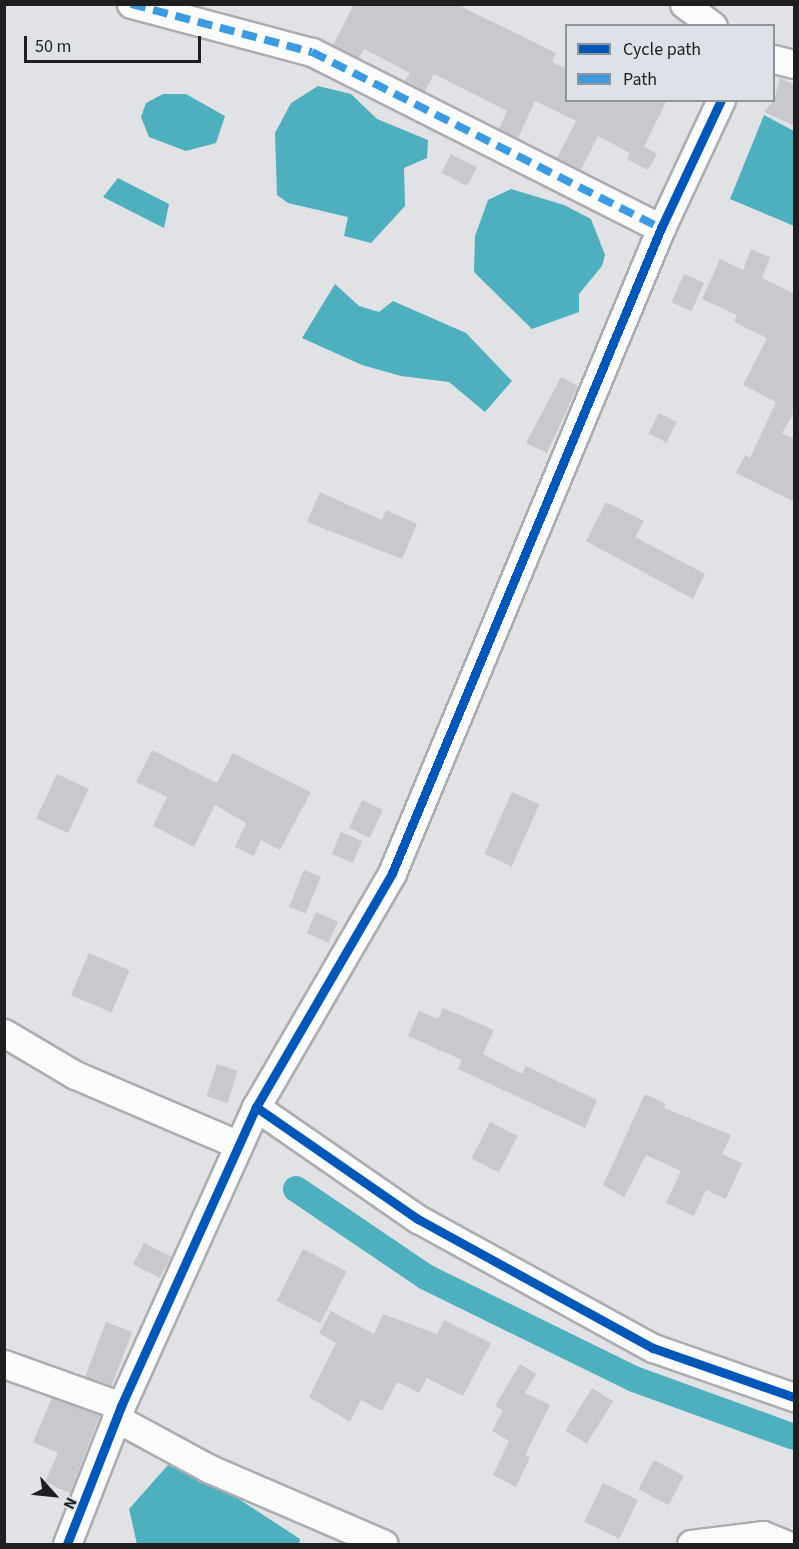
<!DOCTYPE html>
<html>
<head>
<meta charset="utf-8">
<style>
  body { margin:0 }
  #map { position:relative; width:799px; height:1549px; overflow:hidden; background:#e0e2e5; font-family:"Source Sans 3",sans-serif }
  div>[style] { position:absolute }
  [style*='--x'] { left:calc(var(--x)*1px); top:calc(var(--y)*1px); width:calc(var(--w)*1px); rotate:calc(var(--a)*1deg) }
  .water>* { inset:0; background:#4eb0bf }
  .canal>* { height:26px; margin:-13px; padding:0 13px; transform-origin:13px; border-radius:13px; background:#4eb0bf }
  .building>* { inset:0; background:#c8c9cc; transform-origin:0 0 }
  .roads { filter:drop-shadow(2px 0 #abadb0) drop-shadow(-2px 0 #abadb0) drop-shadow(0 2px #abadb0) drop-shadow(0 -2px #abadb0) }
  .street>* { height:27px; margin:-13.5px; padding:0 13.5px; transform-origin:13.5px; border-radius:13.5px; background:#fafbfb }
  .quiet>* { height:8px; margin-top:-4px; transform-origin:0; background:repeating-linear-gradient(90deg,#3c9be0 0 15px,transparent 0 23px) }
  .cycleway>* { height:9px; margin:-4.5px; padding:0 4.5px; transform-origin:4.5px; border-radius:4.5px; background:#0057b8 }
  span { translate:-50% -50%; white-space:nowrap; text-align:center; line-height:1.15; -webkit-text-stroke:6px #dde1e8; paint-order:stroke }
  .frame { position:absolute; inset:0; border:6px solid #1d1f21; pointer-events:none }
  .legend { position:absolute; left:565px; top:24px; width:210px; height:78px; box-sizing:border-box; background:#dde1e8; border:2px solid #909398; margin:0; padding:8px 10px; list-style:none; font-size:18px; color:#1d1f21 }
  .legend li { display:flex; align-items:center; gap:12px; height:30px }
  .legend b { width:30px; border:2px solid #909398 }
  .north { position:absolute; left:24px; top:1465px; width:60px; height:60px; -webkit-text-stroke:4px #dde1e8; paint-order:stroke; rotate:117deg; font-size:16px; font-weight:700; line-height:24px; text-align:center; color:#1d1f21 }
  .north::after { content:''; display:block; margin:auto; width:21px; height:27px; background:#1d1f21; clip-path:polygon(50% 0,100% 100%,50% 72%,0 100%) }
  .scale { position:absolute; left:24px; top:36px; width:177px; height:27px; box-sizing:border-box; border:3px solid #1d1f21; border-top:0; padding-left:8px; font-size:18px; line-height:21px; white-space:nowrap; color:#1d1f21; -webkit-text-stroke:4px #dde1e8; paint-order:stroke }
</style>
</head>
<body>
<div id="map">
  <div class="water">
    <i style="clip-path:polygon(318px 86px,351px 94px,377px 119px,428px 140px,427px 158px,404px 168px,405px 206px,371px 243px,344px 236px,348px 217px,288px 203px,277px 195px,275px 133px,291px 103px)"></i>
    <i style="clip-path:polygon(163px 94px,186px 94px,225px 116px,216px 143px,186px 151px,149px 137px,141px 117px,146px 103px)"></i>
    <i style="clip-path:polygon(764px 115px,794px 131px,794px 226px,730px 199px)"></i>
    <i style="clip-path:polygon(118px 178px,169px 204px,164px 228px,103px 197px)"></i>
    <i style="clip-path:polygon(511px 189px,564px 205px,591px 219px,605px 255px,602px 266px,579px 294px,579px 312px,532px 329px,474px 272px,475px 236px,488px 200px)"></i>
    <i style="clip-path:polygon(335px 284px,359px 306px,379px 312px,393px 301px,466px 333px,512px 381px,485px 412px,449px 382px,401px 376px,362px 365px,302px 338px)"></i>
    <i style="clip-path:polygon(168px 1465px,225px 1490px,300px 1539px,299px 1544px,137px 1544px,129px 1509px)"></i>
  </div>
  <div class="canal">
    <i style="--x:296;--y:1189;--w:157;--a:34.1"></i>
    <i style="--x:426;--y:1277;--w:232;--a:26.1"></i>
    <i style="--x:634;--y:1379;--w:170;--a:19.9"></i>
  </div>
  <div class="building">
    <i style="clip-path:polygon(354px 4px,456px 4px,556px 53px,552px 62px,567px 69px,567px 100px,667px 100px,644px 147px,657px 154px,648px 170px,627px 159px,630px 153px,598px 136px,581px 170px,557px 158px,576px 121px,535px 101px,518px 138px,499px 129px,507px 111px,434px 74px,425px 91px,405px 81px,410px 73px,364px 49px,359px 58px,333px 45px)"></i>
    <i style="clip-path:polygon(780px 78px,795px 85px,795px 126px,764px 112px,774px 100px)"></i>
    <i style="left:451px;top:154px;width:29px;height:21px;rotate:27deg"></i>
    <i style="clip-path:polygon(751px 249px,770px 257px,762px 278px,795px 294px,795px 411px,782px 433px,795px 439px,795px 502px,736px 473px,745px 455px,750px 458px,776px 402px,743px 385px,767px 338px,734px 322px,737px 315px,702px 299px,720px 259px,743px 270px)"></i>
    <i style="left:684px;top:274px;width:22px;height:31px;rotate:24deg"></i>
    <i style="clip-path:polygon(561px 377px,578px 386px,547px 453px,526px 443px)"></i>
    <i style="left:659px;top:413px;width:20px;height:23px;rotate:27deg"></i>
    <i style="clip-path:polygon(320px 492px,382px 520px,386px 510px,417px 524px,402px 559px,307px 522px)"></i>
    <i style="clip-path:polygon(606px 502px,644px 521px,635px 537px,705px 574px,693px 599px,586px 541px)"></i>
    <i style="clip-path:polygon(152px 750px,217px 783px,233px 753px,311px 792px,280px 850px,261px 840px,254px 856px,235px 847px,246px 823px,215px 805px,194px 847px,153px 826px,167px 797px,136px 782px)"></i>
    <i style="left:57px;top:774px;width:35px;height:49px;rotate:25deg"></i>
    <i style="left:512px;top:792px;width:30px;height:68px;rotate:24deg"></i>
    <i style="left:362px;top:800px;width:23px;height:31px;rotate:25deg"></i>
    <i style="left:341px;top:832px;width:23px;height:24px;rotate:23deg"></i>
    <i style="left:304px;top:870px;width:18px;height:40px;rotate:22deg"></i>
    <i style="left:316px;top:912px;width:24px;height:23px;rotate:24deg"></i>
    <i style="left:89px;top:953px;width:44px;height:46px;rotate:23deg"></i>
    <i style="clip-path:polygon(443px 1008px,494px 1030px,483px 1054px,522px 1074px,526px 1066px,597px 1100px,585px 1128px,458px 1069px,462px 1060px,408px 1036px,419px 1011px,438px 1019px)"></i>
    <i style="left:217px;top:1064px;width:22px;height:34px;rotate:18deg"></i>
    <i style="clip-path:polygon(645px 1094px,666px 1104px,664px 1108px,731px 1135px,722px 1154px,742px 1163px,726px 1199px,706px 1190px,694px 1216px,666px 1203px,681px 1171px,646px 1155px,624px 1197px,603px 1185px)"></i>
    <i style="left:490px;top:1122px;width:31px;height:41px;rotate:27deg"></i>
    <i style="left:144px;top:1243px;width:30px;height:24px;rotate:27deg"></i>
    <i style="left:303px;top:1249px;width:49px;height:58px;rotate:27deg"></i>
    <i style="clip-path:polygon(331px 1311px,374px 1334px,383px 1314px,437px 1334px,444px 1320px,491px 1343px,463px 1396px,427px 1378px,419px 1393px,397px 1382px,382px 1411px,361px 1400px,350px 1422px,309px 1397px,336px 1343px,319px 1333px)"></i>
    <i style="left:106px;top:1322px;width:28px;height:59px;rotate:21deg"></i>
    <i style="clip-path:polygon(520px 1364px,536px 1374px,525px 1393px,550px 1405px,525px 1455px,530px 1457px,516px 1487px,493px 1475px,509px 1441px,492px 1431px,503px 1410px,495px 1406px)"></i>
    <i style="left:592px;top:1388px;width:25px;height:50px;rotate:32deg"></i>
    <i style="clip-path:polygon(52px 1398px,100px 1415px,70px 1493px,45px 1482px,58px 1453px,33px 1442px)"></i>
    <i style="left:654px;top:1460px;width:34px;height:33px;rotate:28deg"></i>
    <i style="left:603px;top:1483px;width:39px;height:43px;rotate:26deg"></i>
  </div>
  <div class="roads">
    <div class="street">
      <i style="--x:131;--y:4;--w:187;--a:14.9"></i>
      <i style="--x:312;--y:52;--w:391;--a:26.8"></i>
      <i style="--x:684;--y:4;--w:36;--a:37"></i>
      <i style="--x:774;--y:59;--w:21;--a:14"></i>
      <i style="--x:4;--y:1033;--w:82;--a:30.6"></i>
      <i style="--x:75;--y:1075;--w:178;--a:23.1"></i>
      <i style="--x:256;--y:1107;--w:197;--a:34.7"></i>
      <i style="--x:418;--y:1219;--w:268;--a:28.8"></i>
      <i style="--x:653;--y:1348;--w:149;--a:19.2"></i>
      <i style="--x:4;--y:1364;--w:124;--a:19.7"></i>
      <i style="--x:116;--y:1418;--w:107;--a:28.5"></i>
      <i style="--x:210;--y:1469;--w:189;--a:23.3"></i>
      <i style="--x:67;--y:1544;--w:148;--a:-68.6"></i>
      <i style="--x:121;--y:1406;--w:328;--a:-65.7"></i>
      <i style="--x:256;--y:1107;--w:271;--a:-59.8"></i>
      <i style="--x:392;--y:873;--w:699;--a:-67.36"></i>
      <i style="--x:661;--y:228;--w:141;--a:-64.9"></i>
      <i style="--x:691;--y:1544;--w:73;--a:-7.1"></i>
      <i style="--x:763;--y:1535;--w:24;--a:22"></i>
    </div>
  </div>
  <div class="quiet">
    <i style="--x:131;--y:4;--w:187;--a:14.9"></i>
    <i style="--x:312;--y:52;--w:391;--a:26.8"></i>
  </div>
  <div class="cycleway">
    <i style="--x:256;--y:1107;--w:197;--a:34.7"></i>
    <i style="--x:418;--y:1219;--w:268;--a:28.8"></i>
    <i style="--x:653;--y:1348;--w:149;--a:19.2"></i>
    <i style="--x:67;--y:1544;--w:148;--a:-68.6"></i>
    <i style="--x:121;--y:1406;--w:328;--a:-65.7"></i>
    <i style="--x:256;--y:1107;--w:271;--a:-59.8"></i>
    <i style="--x:392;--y:873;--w:699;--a:-67.36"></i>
    <i style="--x:661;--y:228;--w:141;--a:-64.9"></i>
  </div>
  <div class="frame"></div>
  <ul class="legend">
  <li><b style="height:8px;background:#0057b8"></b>Cycle path</li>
  <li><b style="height:8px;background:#3c9be0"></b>Path</li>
  </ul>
  <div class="north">N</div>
  <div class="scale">50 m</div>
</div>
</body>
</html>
